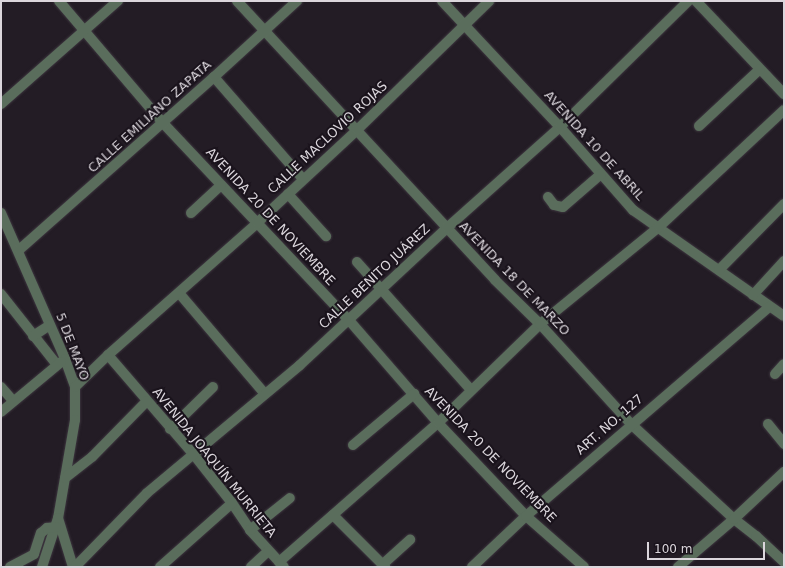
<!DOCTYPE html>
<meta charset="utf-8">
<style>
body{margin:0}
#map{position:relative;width:785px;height:568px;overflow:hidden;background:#231c25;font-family:"DejaVu Sans",sans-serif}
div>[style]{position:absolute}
.roads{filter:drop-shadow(0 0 1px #3d363f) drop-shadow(0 0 1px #3d363f)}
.minor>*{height:10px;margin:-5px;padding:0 5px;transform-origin:5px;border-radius:5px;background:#5a6d5c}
span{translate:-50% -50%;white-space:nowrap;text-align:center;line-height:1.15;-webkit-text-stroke:4px #1a131c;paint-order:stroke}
.street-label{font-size:13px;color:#dbd6dc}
.frame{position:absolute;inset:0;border:2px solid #dbd6dc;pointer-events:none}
.scale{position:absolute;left:647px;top:542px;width:118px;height:18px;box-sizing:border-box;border:2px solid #dbd6dc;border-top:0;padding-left:5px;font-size:12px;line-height:14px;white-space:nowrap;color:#dbd6dc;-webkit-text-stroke:3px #1a131c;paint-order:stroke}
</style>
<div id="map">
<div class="roads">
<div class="minor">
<i style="left:59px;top:1px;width:160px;rotate:49.6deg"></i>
<i style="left:163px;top:123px;width:270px;rotate:46.7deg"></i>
<i style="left:348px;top:319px;width:138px;rotate:49.1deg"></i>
<i style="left:438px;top:423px;width:128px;rotate:46.6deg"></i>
<i style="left:526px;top:516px;width:77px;rotate:41.3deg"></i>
<i style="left:237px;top:1px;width:380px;rotate:47.2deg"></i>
<i style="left:495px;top:280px;width:63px;rotate:44.4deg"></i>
<i style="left:540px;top:324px;width:135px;rotate:47.7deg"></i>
<i style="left:631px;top:424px;width:140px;rotate:42.7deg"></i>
<i style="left:734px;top:519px;width:28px;rotate:38deg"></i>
<i style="left:756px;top:536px;width:38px;rotate:43deg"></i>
<i style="left:442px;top:1px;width:173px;rotate:46.9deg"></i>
<i style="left:560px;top:127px;width:111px;rotate:48.7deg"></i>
<i style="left:633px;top:210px;width:184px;rotate:35.1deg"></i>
<i style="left:696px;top:1px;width:128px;rotate:46.6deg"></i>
<i style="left:214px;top:77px;width:135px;rotate:48.9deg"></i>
<i style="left:1px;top:104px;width:156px;rotate:-41.4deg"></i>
<i style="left:699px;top:126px;width:83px;rotate:-43.1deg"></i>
<i style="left:288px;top:194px;width:57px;rotate:47.9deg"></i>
<i style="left:548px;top:197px;width:10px;rotate:53deg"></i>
<i style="left:554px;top:205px;width:9px;rotate:13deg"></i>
<i style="left:563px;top:207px;width:50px;rotate:-41deg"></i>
<i style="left:1px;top:213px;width:159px;rotate:66.3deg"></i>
<i style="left:65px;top:359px;width:30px;rotate:70deg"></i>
<i style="left:75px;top:387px;width:33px;rotate:90deg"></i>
<i style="left:75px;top:420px;width:99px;rotate:99.8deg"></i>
<i style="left:58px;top:518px;width:52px;rotate:108.1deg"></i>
<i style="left:191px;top:213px;width:41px;rotate:-43deg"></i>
<i style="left:19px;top:250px;width:261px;rotate:-41.6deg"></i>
<i style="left:214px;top:77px;width:113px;rotate:-42.5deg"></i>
<i style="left:357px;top:262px;width:171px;rotate:48.3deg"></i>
<i style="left:719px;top:270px;width:93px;rotate:-45.4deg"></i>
<i style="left:179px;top:293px;width:131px;rotate:49.6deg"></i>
<i style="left:1px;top:294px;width:90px;rotate:51.7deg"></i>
<i style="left:753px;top:295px;width:46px;rotate:-47.6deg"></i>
<i style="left:33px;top:336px;width:20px;rotate:-33deg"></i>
<i style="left:108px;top:355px;width:132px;rotate:49.3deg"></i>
<i style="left:194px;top:455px;width:61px;rotate:51.6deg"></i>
<i style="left:232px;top:503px;width:32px;rotate:56deg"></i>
<i style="left:250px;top:530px;width:50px;rotate:47.4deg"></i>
<i style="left:775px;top:374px;width:13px;rotate:-48deg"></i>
<i style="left:1px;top:387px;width:18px;rotate:49deg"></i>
<i style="left:75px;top:387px;width:46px;rotate:-44.1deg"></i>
<i style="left:108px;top:355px;width:199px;rotate:-41.5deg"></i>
<i style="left:257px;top:223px;width:137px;rotate:-42.9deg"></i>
<i style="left:357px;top:130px;width:185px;rotate:-44.3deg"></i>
<i style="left:1px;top:412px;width:78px;rotate:-39.8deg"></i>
<i style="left:768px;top:424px;width:26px;rotate:51deg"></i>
<i style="left:170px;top:429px;width:60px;rotate:-44.3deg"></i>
<i style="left:353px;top:445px;width:80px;rotate:-39.9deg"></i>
<i style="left:65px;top:478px;width:34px;rotate:-38deg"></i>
<i style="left:92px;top:457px;width:78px;rotate:-45.5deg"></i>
<i style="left:333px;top:515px;width:74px;rotate:45deg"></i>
<i style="left:58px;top:518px;width:51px;rotate:73deg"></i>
<i style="left:250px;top:530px;width:51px;rotate:-38.7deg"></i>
<i style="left:279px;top:562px;width:211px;rotate:-41.2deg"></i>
<i style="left:438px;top:423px;width:142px;rotate:-44.1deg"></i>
<i style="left:540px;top:324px;width:154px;rotate:-39.2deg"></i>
<i style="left:659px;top:227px;width:171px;rotate:-43.1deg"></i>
<i style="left:382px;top:565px;width:38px;rotate:-42deg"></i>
<i style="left:10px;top:567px;width:27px;rotate:-28deg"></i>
<i style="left:34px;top:554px;width:22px;rotate:-72deg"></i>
<i style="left:41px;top:533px;width:8px;rotate:-40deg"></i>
<i style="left:47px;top:528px;width:9px;rotate:-6deg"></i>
<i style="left:75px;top:567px;width:103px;rotate:-45.8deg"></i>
<i style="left:147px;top:493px;width:199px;rotate:-39.9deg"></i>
<i style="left:300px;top:365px;width:201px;rotate:-43deg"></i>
<i style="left:447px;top:228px;width:152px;rotate:-41.8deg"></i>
<i style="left:560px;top:127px;width:180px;rotate:-44.5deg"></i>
<i style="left:160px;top:567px;width:96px;rotate:-41.6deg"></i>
<i style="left:251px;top:567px;width:23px;rotate:-43deg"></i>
<i style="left:472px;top:567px;width:74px;rotate:-43.4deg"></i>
<i style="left:526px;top:516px;width:321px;rotate:-40.7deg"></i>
<i style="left:678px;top:567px;width:74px;rotate:-40.6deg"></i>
<i style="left:734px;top:519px;width:69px;rotate:-43.2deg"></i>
</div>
</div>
<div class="street-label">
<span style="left:150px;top:117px;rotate:-42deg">CALLE EMILIANO ZAPATA</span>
<span style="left:328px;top:138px;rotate:-43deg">CALLE MACLOVIO ROJAS</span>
<span style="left:594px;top:146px;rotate:48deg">AVENIDA 10 DE ABRIL</span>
<span style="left:270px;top:217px;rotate:47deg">AVENIDA 20 DE NOVIEMBRE</span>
<span style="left:375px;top:277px;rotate:-43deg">CALLE BENITO JUÁREZ</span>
<span style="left:514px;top:279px;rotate:46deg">AVENIDA 18 DE MARZO</span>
<span style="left:72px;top:347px;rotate:69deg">5 DE MAYO</span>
<span style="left:610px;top:425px;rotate:-41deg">ART. NO. 127</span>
<span style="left:490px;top:455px;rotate:46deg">AVENIDA 20 DE NOVIEMBRE</span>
<span style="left:214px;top:463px;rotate:51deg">AVENIDA JOAQUÍN MURRIETA</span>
</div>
<div class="frame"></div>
<div class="scale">100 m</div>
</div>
